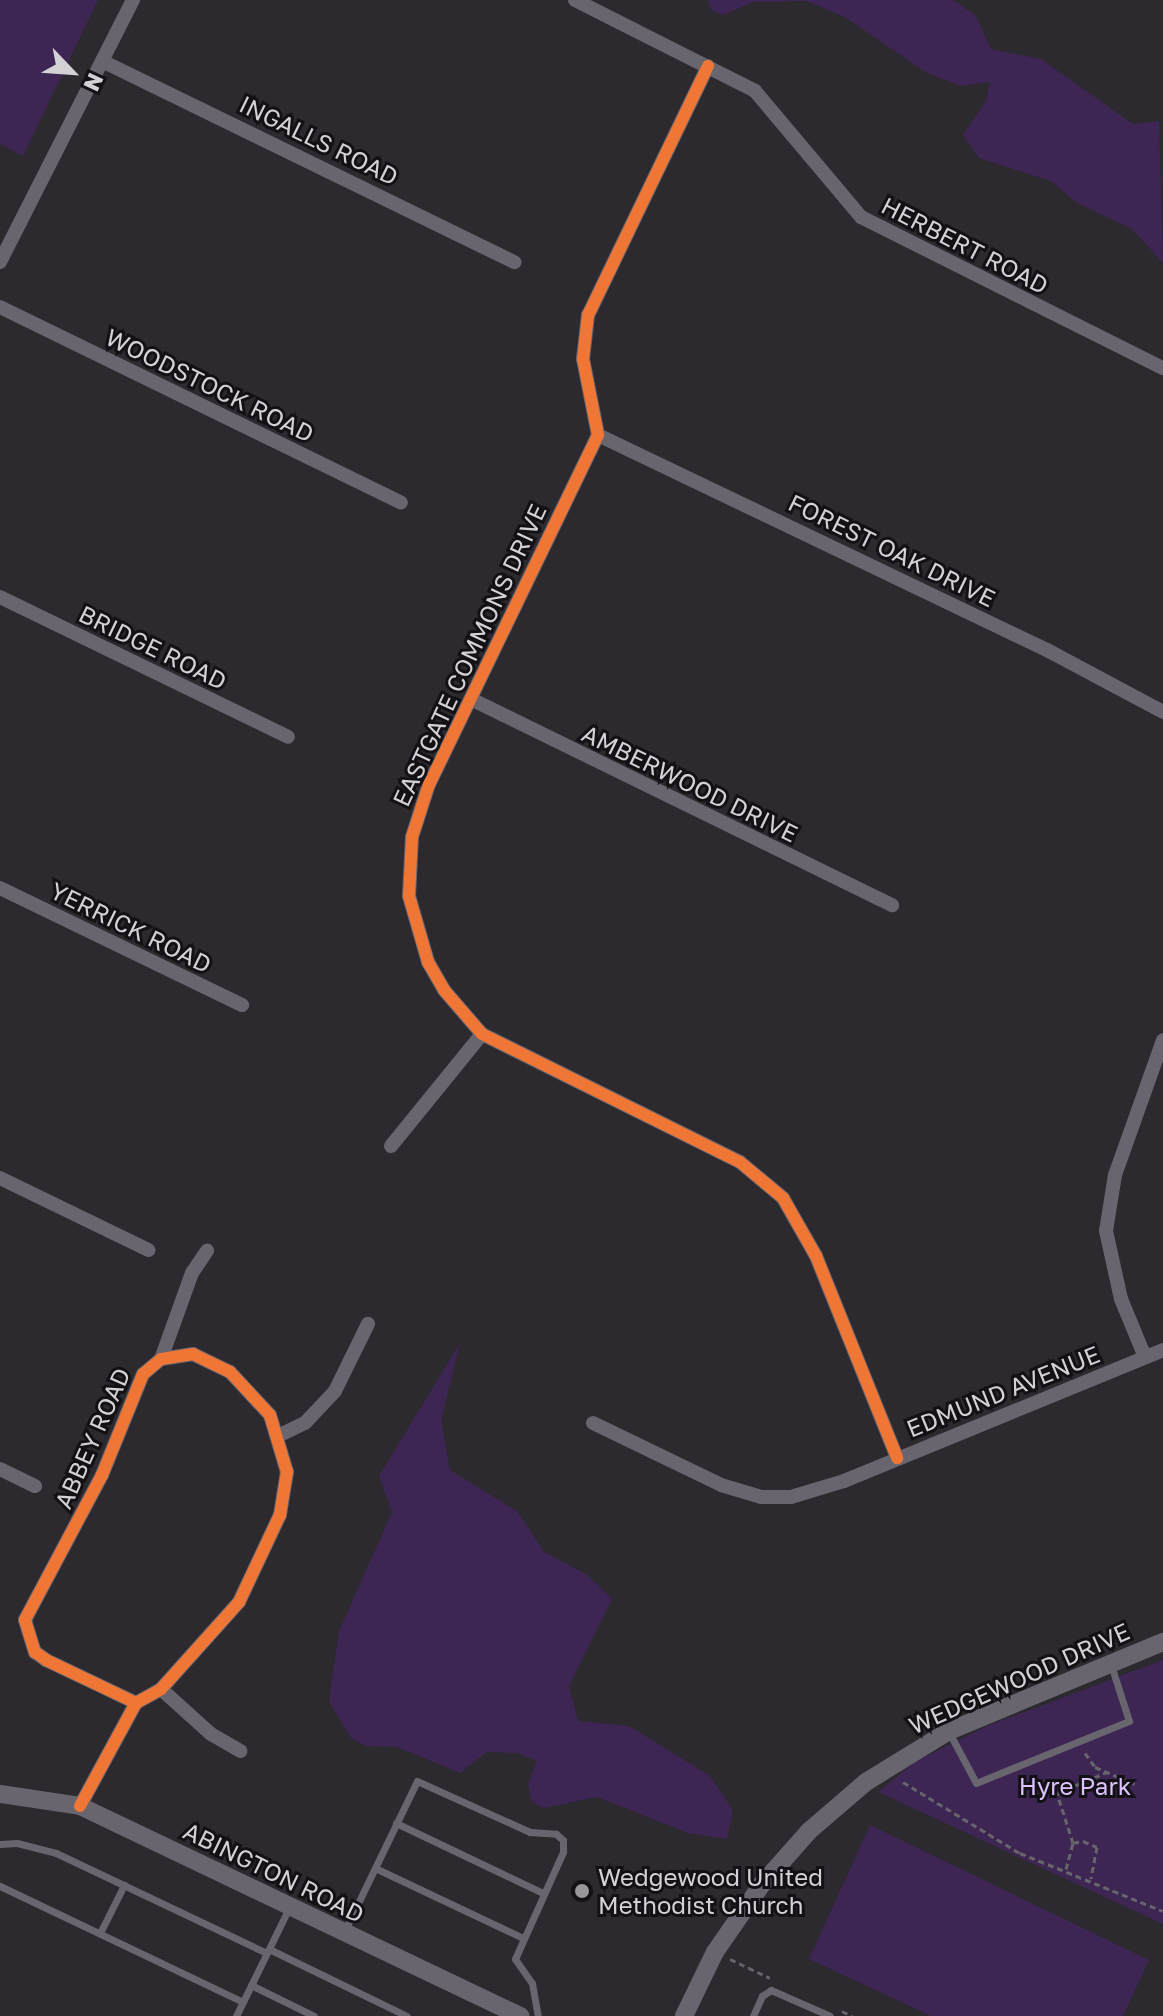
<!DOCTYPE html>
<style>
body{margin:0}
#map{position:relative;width:1163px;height:2016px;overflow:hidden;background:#2c292f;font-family:"Golos Text",sans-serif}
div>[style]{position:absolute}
.green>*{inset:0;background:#3d2653}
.path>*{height:3px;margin-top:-1.5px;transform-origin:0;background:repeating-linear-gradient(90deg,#68646b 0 6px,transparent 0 10px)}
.service>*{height:7px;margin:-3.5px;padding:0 3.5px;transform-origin:3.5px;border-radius:3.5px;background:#69656f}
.minor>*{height:14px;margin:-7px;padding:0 7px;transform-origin:7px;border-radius:7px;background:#69656f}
.tertiary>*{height:18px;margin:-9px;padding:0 9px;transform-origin:9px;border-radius:9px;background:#69656f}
.cycleway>*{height:12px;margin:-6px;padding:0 6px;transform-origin:6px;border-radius:6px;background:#f07635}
.dots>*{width:22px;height:22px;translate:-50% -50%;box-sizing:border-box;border:4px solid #131115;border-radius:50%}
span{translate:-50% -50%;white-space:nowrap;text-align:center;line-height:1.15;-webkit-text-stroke:6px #131115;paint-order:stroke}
.street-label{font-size:24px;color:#d3d0d6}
.park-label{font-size:24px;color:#dcc2fc}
.poi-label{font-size:24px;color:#d3d0d6}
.left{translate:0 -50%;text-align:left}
.north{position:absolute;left:32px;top:32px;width:80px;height:80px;-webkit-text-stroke:6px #131115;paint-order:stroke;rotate:115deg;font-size:22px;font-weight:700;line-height:32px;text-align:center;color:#d3d0d6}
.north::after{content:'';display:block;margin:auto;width:28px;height:36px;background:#d3d0d6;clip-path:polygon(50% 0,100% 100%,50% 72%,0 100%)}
</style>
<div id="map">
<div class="green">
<i style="clip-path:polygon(0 0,98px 0,23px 156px,0 144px)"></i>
<i style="clip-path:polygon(708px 0,954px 0,976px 16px,991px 49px,1041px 59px,1133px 124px,1159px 121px,1163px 263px,1132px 229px,1077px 203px,1051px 181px,979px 158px,963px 135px,986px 101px,990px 82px,960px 86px,925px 72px,845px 17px,806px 1px,753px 2px,723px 15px,711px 10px)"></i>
<i style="clip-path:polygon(460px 1343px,441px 1421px,450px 1470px,517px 1511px,544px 1552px,586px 1574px,612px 1599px,569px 1686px,578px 1721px,629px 1726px,709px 1775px,733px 1810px,727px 1839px,688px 1833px,597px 1797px,543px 1808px,532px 1802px,528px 1784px,537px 1761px,517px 1753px,487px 1752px,460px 1773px,397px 1747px,366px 1746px,351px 1738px,329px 1701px,339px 1631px,392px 1512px,379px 1476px)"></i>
<i style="clip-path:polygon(1163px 1660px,1163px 1924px,878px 1792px,916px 1761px,987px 1726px)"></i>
<i style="clip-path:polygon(870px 1825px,1149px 1960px,1123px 2016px,931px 2016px,809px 1959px)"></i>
</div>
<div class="path">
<i style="left:1085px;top:1753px;width:17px;rotate:54deg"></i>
<i style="left:1095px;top:1767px;width:43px;rotate:23deg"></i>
<i style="left:903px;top:1782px;width:137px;rotate:31.3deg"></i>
<i style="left:1020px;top:1853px;width:154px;rotate:22.1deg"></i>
<i style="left:1073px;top:1843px;width:10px;rotate:-11deg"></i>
<i style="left:1083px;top:1841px;width:15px;rotate:23deg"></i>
<i style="left:1097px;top:1847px;width:32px;rotate:101deg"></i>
<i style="left:1066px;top:1869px;width:27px;rotate:-75deg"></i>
<i style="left:1073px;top:1843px;width:52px;rotate:-107.7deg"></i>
<i style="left:1057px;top:1793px;width:54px;rotate:-22.8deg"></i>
<i style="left:730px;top:1959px;width:44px;rotate:25.4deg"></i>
<i style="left:842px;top:2011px;width:11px;rotate:27deg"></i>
</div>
<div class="service">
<i style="left:950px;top:1734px;width:55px;rotate:62deg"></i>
<i style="left:976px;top:1783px;width:165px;rotate:-22.1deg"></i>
<i style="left:1129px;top:1721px;width:59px;rotate:-107.8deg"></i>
<i style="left:396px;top:1823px;width:163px;rotate:25.5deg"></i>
<i style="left:0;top:1844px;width:17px;rotate:-3deg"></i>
<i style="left:17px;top:1843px;width:40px;rotate:14.4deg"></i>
<i style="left:56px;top:1853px;width:233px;rotate:25.4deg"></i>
<i style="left:375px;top:1868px;width:161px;rotate:25.3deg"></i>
<i style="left:0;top:1886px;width:269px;rotate:25.5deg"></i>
<i style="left:345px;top:1930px;width:165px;rotate:-64.2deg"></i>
<i style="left:417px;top:1781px;width:124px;rotate:24.3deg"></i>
<i style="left:530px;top:1832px;width:26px;rotate:4deg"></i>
<i style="left:556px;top:1834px;width:9px;rotate:41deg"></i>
<i style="left:563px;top:1840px;width:12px;rotate:90deg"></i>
<i style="left:563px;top:1852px;width:117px;rotate:114.2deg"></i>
<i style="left:515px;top:1959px;width:29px;rotate:55deg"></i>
<i style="left:532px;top:1983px;width:34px;rotate:80deg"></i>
<i style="left:100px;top:1933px;width:54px;rotate:-63.4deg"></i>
<i style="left:269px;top:1949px;width:153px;rotate:25.9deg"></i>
<i style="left:251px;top:1985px;width:70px;rotate:26.2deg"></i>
<i style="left:236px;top:2016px;width:120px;rotate:-63.9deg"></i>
<i style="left:753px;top:2016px;width:22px;rotate:-66deg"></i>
<i style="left:762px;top:1996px;width:11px;rotate:-34deg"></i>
<i style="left:771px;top:1990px;width:64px;rotate:23.8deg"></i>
</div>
<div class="minor">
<i style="left:575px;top:0;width:202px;rotate:26.8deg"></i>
<i style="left:755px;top:91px;width:165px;rotate:49.9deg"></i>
<i style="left:861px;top:217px;width:338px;rotate:26.6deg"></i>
<i style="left:102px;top:61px;width:459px;rotate:26deg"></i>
<i style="left:708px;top:66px;width:276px;rotate:115.7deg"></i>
<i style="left:588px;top:315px;width:44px;rotate:96.5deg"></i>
<i style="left:583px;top:359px;width:77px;rotate:78.8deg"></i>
<i style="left:598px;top:435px;width:388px;rotate:115.8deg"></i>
<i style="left:429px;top:784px;width:56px;rotate:107.8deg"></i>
<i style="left:412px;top:837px;width:59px;rotate:92.9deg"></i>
<i style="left:409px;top:896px;width:69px;rotate:73.9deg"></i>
<i style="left:428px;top:962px;width:32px;rotate:60deg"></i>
<i style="left:444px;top:990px;width:58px;rotate:49.2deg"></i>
<i style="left:482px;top:1034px;width:288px;rotate:26.4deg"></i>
<i style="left:740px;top:1162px;width:56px;rotate:39.9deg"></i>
<i style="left:783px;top:1198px;width:67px;rotate:60.4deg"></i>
<i style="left:816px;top:1256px;width:218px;rotate:68.1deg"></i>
<i style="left:0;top:262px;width:294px;rotate:-63.1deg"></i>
<i style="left:0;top:307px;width:446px;rotate:26deg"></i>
<i style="left:598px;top:435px;width:498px;rotate:25.6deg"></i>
<i style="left:1047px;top:650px;width:132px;rotate:28.1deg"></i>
<i style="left:0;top:597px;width:320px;rotate:25.9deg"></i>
<i style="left:471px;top:699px;width:469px;rotate:26.1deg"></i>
<i style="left:0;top:888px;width:269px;rotate:25.8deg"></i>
<i style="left:391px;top:1146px;width:144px;rotate:-50.9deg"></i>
<i style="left:0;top:1178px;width:165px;rotate:25.9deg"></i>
<i style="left:1145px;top:1357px;width:63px;rotate:-112.5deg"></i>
<i style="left:1121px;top:1299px;width:70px;rotate:-102.4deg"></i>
<i style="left:1106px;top:1231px;width:57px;rotate:-80.9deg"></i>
<i style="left:1115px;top:1175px;width:143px;rotate:-70.4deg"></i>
<i style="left:161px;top:1359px;width:91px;rotate:-70.2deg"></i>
<i style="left:192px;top:1273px;width:27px;rotate:-56deg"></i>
<i style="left:593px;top:1423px;width:142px;rotate:25.8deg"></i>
<i style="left:721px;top:1485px;width:42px;rotate:16.7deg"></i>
<i style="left:761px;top:1497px;width:30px"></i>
<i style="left:791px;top:1497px;width:55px;rotate:-16.8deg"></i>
<i style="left:844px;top:1481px;width:345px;rotate:-22.3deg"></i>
<i style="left:280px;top:1435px;width:28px;rotate:-26deg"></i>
<i style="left:305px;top:1423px;width:44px;rotate:-46.8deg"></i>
<i style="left:335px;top:1391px;width:75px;rotate:-63.8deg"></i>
<i style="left:0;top:1469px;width:39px;rotate:26deg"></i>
<i style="left:161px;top:1689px;width:67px;rotate:42deg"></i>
<i style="left:211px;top:1734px;width:34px;rotate:30deg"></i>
<i style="left:80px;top:1806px;width:117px;rotate:-61.5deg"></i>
<i style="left:136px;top:1703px;width:29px;rotate:-29deg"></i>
<i style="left:161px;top:1689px;width:117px;rotate:-48.1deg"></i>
<i style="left:239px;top:1602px;width:96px;rotate:-64.8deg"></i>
<i style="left:280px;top:1515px;width:44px;rotate:-80.8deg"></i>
<i style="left:287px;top:1472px;width:59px;rotate:-106.6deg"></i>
<i style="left:270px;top:1415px;width:59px;rotate:-132.9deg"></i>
<i style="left:230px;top:1372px;width:41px;rotate:-154.1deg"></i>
<i style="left:193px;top:1354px;width:32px;rotate:171deg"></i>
<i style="left:161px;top:1359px;width:23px;rotate:140deg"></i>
<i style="left:143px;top:1374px;width:109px;rotate:112.1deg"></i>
<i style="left:102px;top:1475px;width:164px;rotate:118deg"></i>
<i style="left:25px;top:1620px;width:34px;rotate:73deg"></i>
<i style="left:35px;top:1652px;width:14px;rotate:36deg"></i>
<i style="left:46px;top:1660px;width:100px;rotate:25.5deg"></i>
</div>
<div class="tertiary">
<i style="left:0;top:1794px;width:81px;rotate:8.5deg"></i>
<i style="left:80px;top:1806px;width:488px;rotate:25.5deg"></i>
<i style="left:684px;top:2016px;width:71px;rotate:-64.2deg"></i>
<i style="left:715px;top:1952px;width:83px;rotate:-55.3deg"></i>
<i style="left:762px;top:1884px;width:71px;rotate:-48.4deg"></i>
<i style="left:809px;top:1831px;width:75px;rotate:-40.7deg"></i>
<i style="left:866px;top:1782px;width:97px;rotate:-31.6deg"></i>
<i style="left:949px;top:1731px;width:232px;rotate:-22.6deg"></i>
</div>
<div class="cycleway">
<i style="left:708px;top:66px;width:276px;rotate:115.7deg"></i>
<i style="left:588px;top:315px;width:44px;rotate:96.5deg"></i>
<i style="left:583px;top:359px;width:77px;rotate:78.8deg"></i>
<i style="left:598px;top:435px;width:388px;rotate:115.8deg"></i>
<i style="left:429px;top:784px;width:56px;rotate:107.8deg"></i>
<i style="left:412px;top:837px;width:59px;rotate:92.9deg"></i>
<i style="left:409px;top:896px;width:69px;rotate:73.9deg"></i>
<i style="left:428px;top:962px;width:32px;rotate:60deg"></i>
<i style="left:444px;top:990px;width:58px;rotate:49.2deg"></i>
<i style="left:482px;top:1034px;width:288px;rotate:26.4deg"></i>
<i style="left:740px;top:1162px;width:56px;rotate:39.9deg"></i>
<i style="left:783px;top:1198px;width:67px;rotate:60.4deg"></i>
<i style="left:816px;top:1256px;width:218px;rotate:68.1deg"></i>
<i style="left:80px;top:1806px;width:117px;rotate:-61.5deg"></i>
<i style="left:136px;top:1703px;width:29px;rotate:-29deg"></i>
<i style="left:161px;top:1689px;width:117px;rotate:-48.1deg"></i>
<i style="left:239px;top:1602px;width:96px;rotate:-64.8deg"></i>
<i style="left:280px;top:1515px;width:44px;rotate:-80.8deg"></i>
<i style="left:287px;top:1472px;width:59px;rotate:-106.6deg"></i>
<i style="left:270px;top:1415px;width:59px;rotate:-132.9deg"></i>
<i style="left:230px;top:1372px;width:41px;rotate:-154.1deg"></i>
<i style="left:193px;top:1354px;width:32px;rotate:171deg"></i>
<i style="left:161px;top:1359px;width:23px;rotate:140deg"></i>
<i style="left:143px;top:1374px;width:109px;rotate:112.1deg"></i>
<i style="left:102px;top:1475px;width:164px;rotate:118deg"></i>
<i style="left:25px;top:1620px;width:34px;rotate:73deg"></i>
<i style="left:35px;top:1652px;width:14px;rotate:36deg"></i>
<i style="left:46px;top:1660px;width:100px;rotate:25.5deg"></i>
</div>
<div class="dots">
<i style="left:582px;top:1891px;background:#99969c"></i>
</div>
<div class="street-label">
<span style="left:319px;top:140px;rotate:26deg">INGALLS ROAD</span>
<span style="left:965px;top:245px;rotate:27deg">HERBERT ROAD</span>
<span style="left:210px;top:385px;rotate:26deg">WOODSTOCK ROAD</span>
<span style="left:892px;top:550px;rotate:26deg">FOREST OAK DRIVE</span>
<span style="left:153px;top:647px;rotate:26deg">BRIDGE ROAD</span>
<span style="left:469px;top:655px;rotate:-65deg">EASTGATE COMMONS DRIVE</span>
<span style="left:690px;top:783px;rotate:26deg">AMBERWOOD DRIVE</span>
<span style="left:131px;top:927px;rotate:26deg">YERRICK ROAD</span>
<span style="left:1003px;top:1391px;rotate:-22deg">EDMUND AVENUE</span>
<span style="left:92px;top:1438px;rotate:-66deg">ABBEY ROAD</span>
<span style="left:1019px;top:1678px;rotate:-24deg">WEDGEWOOD DRIVE</span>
<span style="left:274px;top:1872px;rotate:26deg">ABINGTON ROAD</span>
</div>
<div class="park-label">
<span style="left:1075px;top:1786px">Hyre Park</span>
</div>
<div class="poi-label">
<span class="left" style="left:598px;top:1891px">Wedgewood United<br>Methodist Church</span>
</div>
<div class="north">N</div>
</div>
